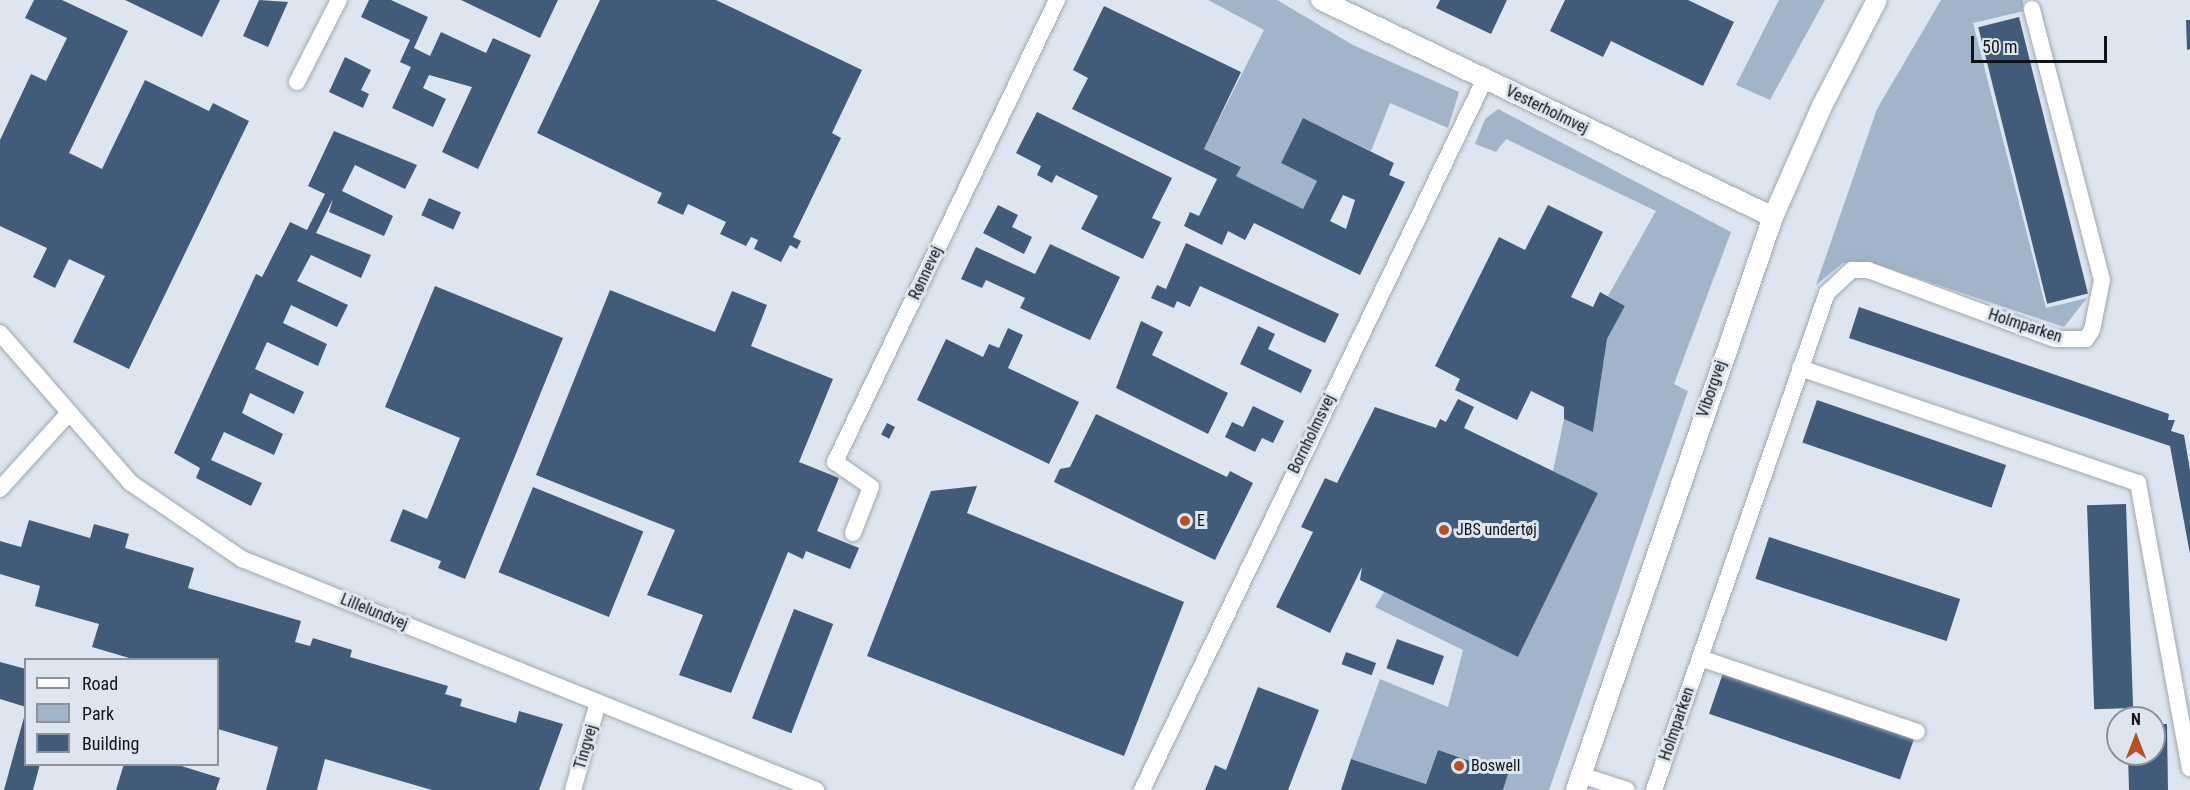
<!DOCTYPE html>
<meta charset="utf-8">
<style>
body{margin:0}
#map{position:relative;width:2190px;height:790px;overflow:hidden;background:#dde6f0;font-family:"Roboto Condensed",sans-serif}
div>[style]{position:absolute}
.green>*{inset:0;background:#a1b4ca}
.building>*{inset:0;background:#415b78;transform-origin:0 0}
.roads{filter:drop-shadow(0 0 2px #9fa8b1) drop-shadow(0 0 2px #9fa8b1)}
.minor>*{height:16px;margin:-8px;padding:0 8px;transform-origin:8px;border-radius:8px;background:#fff}
.tertiary>*{height:20px;margin:-10px;padding:0 10px;transform-origin:10px;border-radius:10px;background:#fff}
.dots>*{width:16px;height:16px;translate:-50% -50%;box-sizing:border-box;border:3px solid #dde6f0;border-radius:50%}
span{translate:-50% -50%;white-space:nowrap;text-align:center;line-height:1.15;-webkit-text-stroke:6px #dde6f0;paint-order:stroke}
.street-label{font-size:16px;color:#101317}
.poi-label{font-size:16px;color:#101317}
.left{translate:0 -50%;text-align:left}
.legend{position:absolute;left:24px;top:658px;width:195px;height:108px;box-sizing:border-box;background:#dde6f0;border:2px solid #8b9299;margin:0;padding:8px 10px;list-style:none;font-size:18px;color:#101317}
.legend li{display:flex;align-items:center;gap:12px;height:30px}
.legend b{width:30px;border:2px solid #8b9299}
.north{position:absolute;left:2106px;top:706px;width:60px;height:60px;box-sizing:border-box;background:#dde6f0;border:2px solid #8b9299;border-radius:50%;rotate:0deg;font-size:16px;font-weight:700;line-height:24px;text-align:center;color:#101317}
.north::after{content:'';display:block;margin:auto;width:21px;height:27px;background:#b75027;clip-path:polygon(50% 0,100% 100%,50% 72%,0 100%)}
.scale{position:absolute;left:1971px;top:36px;width:136px;height:27px;box-sizing:border-box;border:3px solid #101317;border-top:0;padding-left:8px;font-size:18px;line-height:21px;white-space:nowrap;color:#101317;-webkit-text-stroke:4px #dde6f0;paint-order:stroke}
</style>
<div id="map">
<div class="green">
<i style="clip-path:polygon(1208px 0,1277px 0,1353px 45px,1459px 92px,1448px 128px,1390px 103px,1371px 151px,1303px 118px,1281px 163px,1317px 181px,1303px 209px,1236px 176px,1240px 166px,1204px 149px,1264px 30px)"></i>
<i style="clip-path:polygon(1779px 0,1825px 0,1770px 100px,1736px 85px)"></i>
<i style="clip-path:polygon(1941px 0,2023px 0,2024px 11px,1973px 23px,2046px 308px,2087px 298px,2064px 327px,1875px 264px,1843px 263px,1816px 285px,1877px 109px)"></i>
<i style="clip-path:polygon(1498px 109px,1731px 232px,1674px 384px,1688px 391px,1549px 790px,1503px 790px,1508px 773px,1438px 750px,1426px 784px,1351px 759px,1380px 679px,1448px 707px,1463px 650px,1375px 607px,1384px 592px,1518px 657px,1598px 493px,1553px 471px,1564px 419px,1593px 431px,1607px 339px,1625px 306px,1608px 296px,1656px 211px,1506px 139px,1496px 152px,1475px 144px,1485px 119px)"></i>
</div>
<div class="building">
<i style="clip-path:polygon(34px 0,62px 0,128px 31px,69px 153px,102px 169px,145px 80px,209px 111px,213px 103px,249px 121px,129px 369px,73px 342px,105px 276px,69px 259px,55px 288px,33px 277px,47px 248px,0 226px,0 140px,31px 74px,46px 81px,67px 38px,25px 18px)"></i>
<i style="clip-path:polygon(125px 0,220px 0,202px 37px)"></i>
<i style="clip-path:polygon(259px 0,288px 2px,268px 47px,243px 36px)"></i>
<i style="clip-path:polygon(369px 0,391px 0,428px 17px,414px 48px,430px 56px,441px 32px,486px 53px,493px 38px,531px 55px,478px 169px,442px 152px,472px 87px,429px 75px,423px 88px,446px 99px,433px 127px,392px 108px,411px 67px,400px 62px,410px 40px,361px 17px)"></i>
<i style="clip-path:polygon(461px 0,558px 0,540px 38px)"></i>
<i style="clip-path:polygon(600px 0,716px 0,862px 70px,832px 133px,841px 138px,793px 237px,801px 241px,797px 249px,790px 245px,781px 262px,754px 249px,758px 240px,751px 237px,746px 246px,720px 234px,726px 222px,688px 204px,683px 215px,657px 203px,662px 193px,537px 133px)"></i>
<i style="clip-path:polygon(1440px 0,1507px 0,1491px 34px,1436px 8px)"></i>
<i style="clip-path:polygon(1565px 0,1688px 0,1734px 22px,1703px 86px,1611px 41px,1603px 57px,1550px 31px)"></i>
<i style="clip-path:polygon(evenodd,1104px 6px,1241px 72px,1204px 149px,1241px 167px,1236px 176px,1303px 209px,1317px 181px,1281px 163px,1303px 118px,1394px 163px,1389px 175px,1405px 182px,1360px 275px,1254px 223px,1245px 240px,1228px 231px,1222px 245px,1184px 226px,1190px 212px,1199px 216px,1217px 179px,1072px 109px,1088px 78px,1073px 70px,1104px 6px,1343px 195px,1355px 200px,1346px 229px,1330px 221px,1343px 195px)"></i>
<i style="left:2019px;top:17px;width:285px;height:42px;rotate:76deg"></i>
<i style="clip-path:polygon(2186px 20px,2190px 20px,2190px 49px,2187px 50px)"></i>
<i style="clip-path:polygon(345px 57px,371px 70px,361px 90px,369px 94px,363px 108px,329px 92px)"></i>
<i style="clip-path:polygon(1037px 112px,1172px 178px,1152px 218px,1161px 222px,1143px 259px,1081px 229px,1098px 196px,1056px 175px,1052px 183px,1037px 175px,1041px 166px,1016px 153px)"></i>
<i style="clip-path:polygon(334px 131px,417px 165px,405px 189px,355px 165px,342px 191px,393px 216px,384px 236px,329px 212px,333px 199px,316px 233px,371px 255px,361px 278px,311px 255px,297px 281px,348px 305px,337px 327px,291px 305px,283px 323px,327px 344px,318px 366px,267px 342px,255px 369px,304px 392px,294px 414px,250px 393px,242px 413px,283px 434px,274px 455px,224px 432px,211px 460px,262px 483px,251px 506px,196px 478px,200px 468px,174px 453px,256px 274px,262px 277px,290px 222px,307px 230px,325px 194px,308px 186px)"></i>
<i style="left:429px;top:198px;width:35px;height:19px;rotate:24deg"></i>
<i style="clip-path:polygon(998px 205px,1018px 215px,1012px 227px,1032px 237px,1024px 254px,983px 233px)"></i>
<i style="clip-path:polygon(1548px 205px,1603px 232px,1571px 297px,1593px 307px,1600px 292px,1625px 306px,1607px 339px,1593px 432px,1564px 419px,1564px 407px,1531px 391px,1517px 420px,1455px 390px,1460px 379px,1435px 366px,1499px 237px,1525px 250px)"></i>
<i style="clip-path:polygon(1186px 243px,1339px 314px,1325px 343px,1200px 286px,1190px 307px,1177px 301px,1174px 308px,1151px 298px,1157px 285px,1166px 289px)"></i>
<i style="clip-path:polygon(1050px 244px,1120px 277px,1090px 340px,1020px 308px,1025px 298px,986px 280px,982px 288px,961px 279px,976px 247px,1035px 274px)"></i>
<i style="clip-path:polygon(435px 286px,563px 338px,465px 579px,438px 568px,441px 561px,390px 541px,403px 509px,427px 519px,460px 438px,385px 407px)"></i>
<i style="clip-path:polygon(610px 290px,715px 332px,732px 291px,767px 305px,751px 346px,833px 379px,799px 462px,839px 478px,817px 531px,859px 548px,850px 569px,806px 551px,803px 559px,788px 552px,731px 693px,679px 675px,703px 615px,647px 595px,675px 530px,536px 475px)"></i>
<i style="clip-path:polygon(1859px 307px,2169px 414px,2168px 420px,2175px 420px,2171px 431px,2184px 435px,2190px 470px,2190px 554px,2170px 446px,1849px 338px)"></i>
<i style="clip-path:polygon(1141px 321px,1163px 332px,1152px 355px,1228px 393px,1208px 434px,1116px 388px)"></i>
<i style="clip-path:polygon(1258px 326px,1275px 334px,1268px 349px,1312px 370px,1301px 393px,1240px 364px)"></i>
<i style="clip-path:polygon(1008px 328px,1023px 335px,1008px 368px,1079px 402px,1049px 464px,917px 400px,946px 339px,983px 357px,989px 344px,999px 348px)"></i>
<i style="clip-path:polygon(1458px 399px,1474px 407px,1464px 428px,1598px 493px,1518px 657px,1360px 580px,1362px 567px,1330px 633px,1276px 607px,1313px 532px,1301px 527px,1325px 478px,1337px 483px,1375px 407px,1436px 428px,1440px 419px,1446px 422px)"></i>
<i style="left:1817px;top:400px;width:200px;height:45px;rotate:19deg"></i>
<i style="clip-path:polygon(1253px 406px,1284px 421px,1273px 443px,1262px 438px,1255px 452px,1225px 437px,1232px 422px,1243px 427px)"></i>
<i style="clip-path:polygon(1096px 414px,1227px 477px,1230px 471px,1253px 483px,1215px 560px,1054px 482px,1060px 469px,1070px 467px)"></i>
<i style="left:887px;top:423px;width:9px;height:13px;rotate:27deg"></i>
<i style="clip-path:polygon(977px 486px,967px 513px,1184px 602px,1124px 756px,867px 656px,931px 491px)"></i>
<i style="left:533px;top:487px;width:119px;height:92px;rotate:22deg"></i>
<i style="left:2126px;top:504px;width:204px;height:39px;rotate:88deg"></i>
<i style="clip-path:polygon(29px 520px,90px 538px,94px 524px,129px 534px,125px 548px,194px 568px,188px 588px,301px 621px,295px 642px,310px 646px,313px 638px,352px 650px,350px 657px,448px 686px,445px 694px,462px 699px,460px 706px,516px 723px,519px 711px,563px 724px,539px 790px,432px 790px,325px 759px,317px 790px,266px 790px,278px 747px,218px 729px,218px 660px,136px 660px,92px 647px,99px 624px,35px 606px,40px 586px,0 574px,0 541px,21px 547px)"></i>
<i style="left:1769px;top:537px;width:201px;height:44px;rotate:18deg"></i>
<i style="left:794px;top:609px;width:42px;height:117px;rotate:21deg"></i>
<i style="left:1397px;top:639px;width:50px;height:31px;rotate:20deg"></i>
<i style="left:1346px;top:652px;width:32px;height:13px;rotate:20deg"></i>
<i style="clip-path:polygon(0 662px,26px 669px,26px 707px,0 699px)"></i>
<i style="left:1723px;top:673px;width:202px;height:43px;rotate:19deg"></i>
<i style="clip-path:polygon(1258px 687px,1319px 710px,1288px 790px,1205px 790px,1215px 765px,1226px 770px)"></i>
<i style="clip-path:polygon(26px 710px,26px 764px,40px 764px,33px 790px,4px 790px)"></i>
<i style="clip-path:polygon(2154px 724px,2167px 724px,2168px 790px,2129px 790px,2128px 754px,2154px 754px)"></i>
<i style="clip-path:polygon(1438px 750px,1508px 774px,1503px 790px,1341px 790px,1351px 759px,1426px 784px)"></i>
<i style="clip-path:polygon(124px 764px,175px 764px,220px 778px,216px 790px,116px 790px)"></i>
</div>
<div class="roads">
<div class="minor">
<i style="left:297px;top:82px;width:92px;rotate:-62.9deg"></i>
<i style="left:0;top:333px;width:199px;rotate:48.9deg"></i>
<i style="left:131px;top:483px;width:135px;rotate:34.4deg"></i>
<i style="left:242px;top:559px;width:619px;rotate:21.92deg"></i>
<i style="left:1800px;top:368px;width:357px;rotate:18.8deg"></i>
<i style="left:2138px;top:483px;width:290px;rotate:79.7deg"></i>
<i style="left:0;top:489px;width:100px;rotate:-47.8deg"></i>
<i style="left:853px;top:533px;width:49px;rotate:-68.6deg"></i>
<i style="left:871px;top:487px;width:44px;rotate:-145.2deg"></i>
<i style="left:835px;top:462px;width:513px;rotate:-64.33deg"></i>
<i style="left:1700px;top:658px;width:229px;rotate:18.8deg"></i>
<i style="left:1581px;top:775px;width:48px;rotate:18.1deg"></i>
<i style="left:573px;top:790px;width:91px;rotate:-74deg"></i>
<i style="left:1142px;top:790px;width:789px;rotate:-64.25deg"></i>
<i style="left:1654px;top:790px;width:526px;rotate:-70.81deg"></i>
<i style="left:1827px;top:293px;width:34px;rotate:-43deg"></i>
<i style="left:1852px;top:270px;width:16px"></i>
<i style="left:1868px;top:270px;width:199px;rotate:20.3deg"></i>
<i style="left:2055px;top:339px;width:31px"></i>
<i style="left:2086px;top:339px;width:11px;rotate:-56deg"></i>
<i style="left:2092px;top:330px;width:51px;rotate:-78.7deg"></i>
<i style="left:2102px;top:280px;width:280px;rotate:-104.5deg"></i>
</div>
<div class="tertiary">
<i style="left:1321px;top:0;width:501px;rotate:25.65deg"></i>
<i style="left:1576px;top:790px;width:606px;rotate:-71.03deg"></i>
<i style="left:1773px;top:217px;width:121px;rotate:-66.2deg"></i>
<i style="left:1822px;top:106px;width:119px;rotate:-62.6deg"></i>
</div>
</div>
<div class="dots">
<i style="left:1185px;top:521px;background:#b75027"></i>
<i style="left:1444px;top:530px;background:#b75027"></i>
<i style="left:1459px;top:766px;background:#b75027"></i>
</div>
<div class="street-label">
<span style="left:1547px;top:110px;rotate:26deg">Vesterholmvej</span>
<span style="left:926px;top:273px;rotate:-65deg">Rønnevej</span>
<span style="left:2025px;top:326px;rotate:18deg">Holmparken</span>
<span style="left:1712px;top:389px;rotate:-71deg">Viborgvej</span>
<span style="left:1312px;top:434px;rotate:-64deg">Bornholmsvej</span>
<span style="left:374px;top:612px;rotate:22deg">Lillelundvej</span>
<span style="left:1677px;top:724px;rotate:-71deg">Holmparken</span>
<span style="left:586px;top:747px;rotate:-74deg">Tingvej</span>
</div>
<div class="poi-label">
<span class="left" style="left:1197px;top:521px">E</span>
<span class="left" style="left:1456px;top:530px">JBS undertøj</span>
<span class="left" style="left:1471px;top:766px">Boswell</span>
</div>
<ul class="legend">
<li><b style="height:8px;background:#fff"></b>Road</li>
<li><b style="height:16px;background:#a1b4ca"></b>Park</li>
<li><b style="height:16px;background:#415b78"></b>Building</li>
</ul>
<div class="north">N</div>
<div class="scale">50 m</div>
</div>
